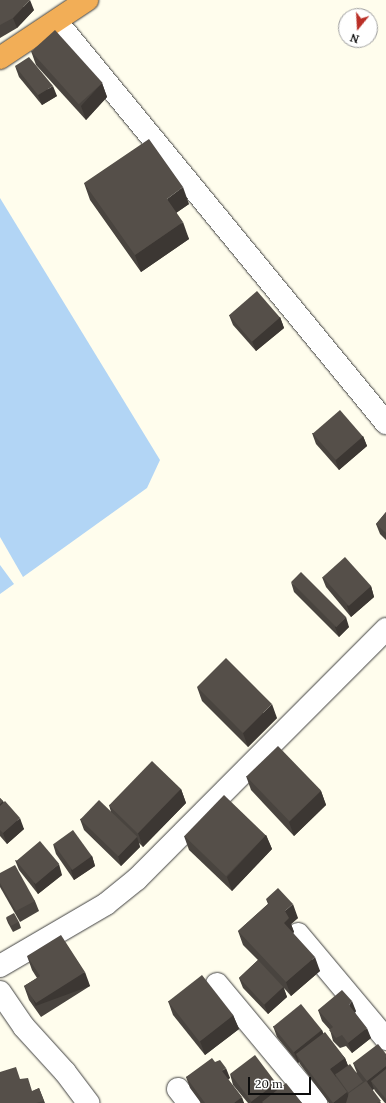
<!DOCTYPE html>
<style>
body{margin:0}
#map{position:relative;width:386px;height:1103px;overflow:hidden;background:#fffded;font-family:Lora,serif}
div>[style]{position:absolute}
.water>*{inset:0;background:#b2d5f5}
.roads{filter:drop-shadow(0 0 1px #404040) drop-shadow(0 0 1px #404040)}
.minor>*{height:22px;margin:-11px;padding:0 11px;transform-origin:11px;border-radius:11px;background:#fff}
.highway>*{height:22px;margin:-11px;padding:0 11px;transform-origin:11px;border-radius:11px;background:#f2ae57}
.wall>*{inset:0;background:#49443f}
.shaded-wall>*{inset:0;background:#3c3733;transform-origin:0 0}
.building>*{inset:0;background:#554f49;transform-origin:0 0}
span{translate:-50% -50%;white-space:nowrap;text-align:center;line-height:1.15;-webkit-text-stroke:4px #fff;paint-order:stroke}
.north{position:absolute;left:338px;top:8px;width:40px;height:40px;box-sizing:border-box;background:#fff;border:1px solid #9e9e9e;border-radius:50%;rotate:198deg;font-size:11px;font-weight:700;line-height:16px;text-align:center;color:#0d0d0d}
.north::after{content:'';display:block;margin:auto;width:14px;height:18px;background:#ba2f27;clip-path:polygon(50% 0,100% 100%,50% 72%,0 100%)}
.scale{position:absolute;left:248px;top:1077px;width:63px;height:18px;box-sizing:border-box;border:2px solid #0d0d0d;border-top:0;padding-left:5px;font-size:12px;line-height:14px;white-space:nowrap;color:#0d0d0d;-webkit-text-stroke:3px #fff;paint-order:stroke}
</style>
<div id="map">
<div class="water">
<i style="clip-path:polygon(0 198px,160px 460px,147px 488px,23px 577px,0 537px)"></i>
<i style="clip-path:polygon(0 565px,14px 584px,0 594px)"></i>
</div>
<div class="roads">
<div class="minor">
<i style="left:57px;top:22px;width:519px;rotate:50.63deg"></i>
<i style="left:298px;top:934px;width:137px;rotate:50deg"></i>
<i style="left:0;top:966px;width:123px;rotate:-30.3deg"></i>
<i style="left:106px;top:904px;width:40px;rotate:-39deg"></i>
<i style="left:137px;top:879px;width:353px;rotate:-45.1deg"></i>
<i style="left:217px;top:984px;width:155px;rotate:50.2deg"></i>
<i style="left:0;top:992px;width:42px;rotate:55.6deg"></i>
<i style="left:24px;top:1027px;width:61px;rotate:47.7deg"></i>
<i style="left:65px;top:1072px;width:39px;rotate:53deg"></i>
<i style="left:178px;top:1089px;width:18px;rotate:52deg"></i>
</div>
<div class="highway">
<i style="left:0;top:58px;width:105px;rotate:-33.7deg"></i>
</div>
</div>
<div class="wall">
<i style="clip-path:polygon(0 0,34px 10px,17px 28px,0 38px)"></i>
<i style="clip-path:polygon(31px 51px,102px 83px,107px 97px,86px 120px,36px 65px)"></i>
<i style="clip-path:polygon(15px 66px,57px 96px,42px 105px,19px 77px)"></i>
<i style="clip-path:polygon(84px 183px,189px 204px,176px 213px,189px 239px,141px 272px,90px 200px)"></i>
<i style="clip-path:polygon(229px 315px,280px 317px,284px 328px,256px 351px,233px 325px)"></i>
<i style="clip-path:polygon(312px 433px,363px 436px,367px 446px,339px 470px,316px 444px)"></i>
<i style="clip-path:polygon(386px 512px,386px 540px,380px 534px,376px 524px)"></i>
<i style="clip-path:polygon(322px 577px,371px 586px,374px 597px,351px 617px,326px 587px)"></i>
<i style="clip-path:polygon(291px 582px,349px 627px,339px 637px,294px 592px)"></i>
<i style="clip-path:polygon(197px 687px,277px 718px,248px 747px,202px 701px)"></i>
<i style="clip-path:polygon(246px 776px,321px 791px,326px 805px,294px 836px,251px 790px)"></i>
<i style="clip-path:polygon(181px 789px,186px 803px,143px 847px,139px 843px,140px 847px,121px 866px,84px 830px,80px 819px,111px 812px,109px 805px)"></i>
<i style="clip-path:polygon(0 798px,3px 801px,4px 803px,24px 829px,7px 844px,0 836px)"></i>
<i style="clip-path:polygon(266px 835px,272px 849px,232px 891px,189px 850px,184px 836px)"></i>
<i style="clip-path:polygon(53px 844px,92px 856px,95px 866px,74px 880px,56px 854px)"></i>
<i style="clip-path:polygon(15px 860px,62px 875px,38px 894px,19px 870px)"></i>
<i style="clip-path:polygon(0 873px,35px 901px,39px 911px,20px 922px,0 887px)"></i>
<i style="clip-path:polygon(266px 899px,298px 918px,291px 924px,294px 932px,293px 933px,320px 971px,291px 996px,284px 988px,287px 997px,268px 1014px,243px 988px,239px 978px,258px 960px,243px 945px,238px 931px,268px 904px)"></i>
<i style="clip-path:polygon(6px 918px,19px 922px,21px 928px,13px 932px,8px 923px)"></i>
<i style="clip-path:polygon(27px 956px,90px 986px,41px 1017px,29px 1000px,24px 986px,37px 978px,32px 970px)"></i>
<i style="clip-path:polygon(168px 1001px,233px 1015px,239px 1029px,205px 1055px,173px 1015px)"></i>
<i style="clip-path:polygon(318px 1010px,356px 1011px,355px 1013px,371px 1038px,352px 1053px,346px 1046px,340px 1048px,333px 1041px,330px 1030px,322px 1021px)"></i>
<i style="clip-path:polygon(273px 1026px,322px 1030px,323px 1034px,345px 1058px,348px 1066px,357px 1073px,353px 1063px,386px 1054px,386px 1103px,385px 1103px,375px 1091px,374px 1089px,372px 1090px,381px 1103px,329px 1103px,300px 1064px,299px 1062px,298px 1063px,277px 1037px)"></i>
<i style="clip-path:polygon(215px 1062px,230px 1078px,228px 1079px,244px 1103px,201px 1103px,190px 1088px,186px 1077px)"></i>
<i style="clip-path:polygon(230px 1074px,279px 1089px,302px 1103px,248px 1103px,233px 1085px)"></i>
<i style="clip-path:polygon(39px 1088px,45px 1103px,0 1103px,33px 1091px)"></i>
</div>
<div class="shaded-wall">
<i style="clip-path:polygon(30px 0,34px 10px,17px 28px,13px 18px)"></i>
<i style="clip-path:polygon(102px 83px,107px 97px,86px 120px,81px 106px)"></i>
<i style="clip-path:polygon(53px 86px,57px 96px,42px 105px,38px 95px)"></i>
<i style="clip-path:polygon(183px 187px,189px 204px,173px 215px,167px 199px)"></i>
<i style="clip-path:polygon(183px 222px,189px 239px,141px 272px,135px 255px)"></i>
<i style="clip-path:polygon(280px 317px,284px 328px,256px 351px,252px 341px)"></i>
<i style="clip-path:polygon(363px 436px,367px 446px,339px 470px,335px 459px)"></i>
<i style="clip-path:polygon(371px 586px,374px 597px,351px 617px,347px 606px)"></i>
<i style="clip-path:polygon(346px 617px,349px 627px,339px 637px,335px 627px)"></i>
<i style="clip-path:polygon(272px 704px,277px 718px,248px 747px,243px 733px)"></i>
<i style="clip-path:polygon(181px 789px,186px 803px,143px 847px,138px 833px)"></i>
<i style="clip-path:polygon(321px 791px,326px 805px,294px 836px,289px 822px)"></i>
<i style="clip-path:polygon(3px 801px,5px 806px,0 811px,0 804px)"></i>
<i style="clip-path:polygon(20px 818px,24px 829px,7px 844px,3px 833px)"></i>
<i style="clip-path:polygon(266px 835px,272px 849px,232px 891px,227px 877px)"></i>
<i style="clip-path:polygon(137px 837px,140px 847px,121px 866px,118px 856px)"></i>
<i style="clip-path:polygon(92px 856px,95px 866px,74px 880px,71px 870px)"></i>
<i style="clip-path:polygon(59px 864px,62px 875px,38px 894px,34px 883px)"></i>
<i style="clip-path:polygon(293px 904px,298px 918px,291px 924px,294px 932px,289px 937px,284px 923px,285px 911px)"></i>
<i style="clip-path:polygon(315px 957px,320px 971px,291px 996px,286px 982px)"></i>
<i style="left:85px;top:972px;width:15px;height:58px;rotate:70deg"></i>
<i style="clip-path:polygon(283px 987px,287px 997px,268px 1014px,264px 1004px)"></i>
<i style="clip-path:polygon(352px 1001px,356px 1011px,352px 1016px,349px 1005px)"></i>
<i style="clip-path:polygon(233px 1015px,239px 1029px,205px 1055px,200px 1041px)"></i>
<i style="clip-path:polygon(367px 1028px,371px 1038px,352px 1053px,348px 1043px)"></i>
<i style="clip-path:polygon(322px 1030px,326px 1040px,296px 1054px,299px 1062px,298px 1063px,294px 1052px)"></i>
<i style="clip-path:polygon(345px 1058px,349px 1068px,335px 1074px,336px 1077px,334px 1079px,330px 1069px)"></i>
<i style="clip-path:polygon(386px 1066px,386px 1079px,371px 1081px,374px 1089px,371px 1091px,367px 1081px)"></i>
<i style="clip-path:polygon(226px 1068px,230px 1078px,226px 1081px,222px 1071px)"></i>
<i style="clip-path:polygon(276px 1083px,280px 1093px,263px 1103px,251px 1103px,251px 1102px)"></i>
<i style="clip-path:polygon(347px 1092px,351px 1103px,333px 1103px)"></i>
<i style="clip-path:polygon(242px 1097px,244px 1103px,234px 1103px)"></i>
</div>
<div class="building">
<i style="clip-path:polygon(0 0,30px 0,13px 18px,0 25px)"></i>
<i style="left:55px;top:30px;width:71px;height:32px;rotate:48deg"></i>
<i style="clip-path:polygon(29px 57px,53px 86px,38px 95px,15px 66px)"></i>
<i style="clip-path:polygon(149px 139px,183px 187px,167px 199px,183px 222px,135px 255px,84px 183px)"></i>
<i style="left:257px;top:291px;width:35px;height:37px;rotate:49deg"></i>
<i style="left:340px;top:410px;width:35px;height:36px;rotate:49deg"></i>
<i style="clip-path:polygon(386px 512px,386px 533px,376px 524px)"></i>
<i style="left:345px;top:557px;width:39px;height:30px;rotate:48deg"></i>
<i style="left:301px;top:572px;width:64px;height:14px;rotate:45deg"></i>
<i style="left:226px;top:658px;width:65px;height:41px;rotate:45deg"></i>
<i style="left:278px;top:746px;width:62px;height:44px;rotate:46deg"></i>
<i style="left:152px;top:761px;width:40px;height:62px;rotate:44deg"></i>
<i style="left:224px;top:795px;width:58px;height:57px;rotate:44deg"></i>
<i style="clip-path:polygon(0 798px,3px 801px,0 804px)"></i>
<i style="left:99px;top:800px;width:53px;height:27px;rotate:44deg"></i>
<i style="clip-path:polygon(5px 801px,20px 818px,3px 833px,0 830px,0 806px)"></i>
<i style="left:73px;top:830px;width:32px;height:24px;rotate:54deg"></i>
<i style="left:40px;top:841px;width:30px;height:31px;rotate:50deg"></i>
<i style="clip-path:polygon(15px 865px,35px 901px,16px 911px,0 883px,0 873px)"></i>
<i style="clip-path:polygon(278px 888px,293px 904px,285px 911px,289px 918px,284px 923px,315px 957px,286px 982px,238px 931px,269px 903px,266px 899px)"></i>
<i style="left:14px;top:913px;width:10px;height:9px;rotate:61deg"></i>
<i style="clip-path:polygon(61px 935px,85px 972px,36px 1003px,24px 986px,40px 976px,27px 956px)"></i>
<i style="left:258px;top:960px;width:37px;height:26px;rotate:47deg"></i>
<i style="left:202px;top:975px;width:51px;height:43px;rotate:52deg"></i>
<i style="clip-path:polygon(342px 990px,352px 1001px,349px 1005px,367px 1028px,348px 1043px,342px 1035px,336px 1038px,329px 1030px,333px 1027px,318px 1010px)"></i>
<i style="left:301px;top:1004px;width:33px;height:36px;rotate:51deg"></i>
<i style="clip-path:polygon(325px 1032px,345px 1058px,330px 1069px,347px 1092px,333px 1103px,296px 1054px)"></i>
<i style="clip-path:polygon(378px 1044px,386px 1054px,386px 1057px,385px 1059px,386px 1060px,386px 1066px,367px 1081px,353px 1063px)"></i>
<i style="left:255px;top:1055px;width:35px;height:31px;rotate:53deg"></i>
<i style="clip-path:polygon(212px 1058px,215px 1062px,220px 1060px,226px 1068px,222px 1071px,242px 1097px,234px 1103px,205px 1103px,186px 1077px)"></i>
<i style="left:350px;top:1064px;width:22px;height:18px;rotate:54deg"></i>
<i style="clip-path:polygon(16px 1067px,20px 1079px,28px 1078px,32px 1091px,39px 1088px,44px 1101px,36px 1103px,0 1103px,0 1072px)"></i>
<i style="clip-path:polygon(386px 1069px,386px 1099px,371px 1081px)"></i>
<i style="clip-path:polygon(366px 1081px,381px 1101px,377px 1103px,346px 1103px,349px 1093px)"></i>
<i style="clip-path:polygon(286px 1083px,302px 1103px,263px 1103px,262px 1102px)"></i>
</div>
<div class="north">N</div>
<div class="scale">20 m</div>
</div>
